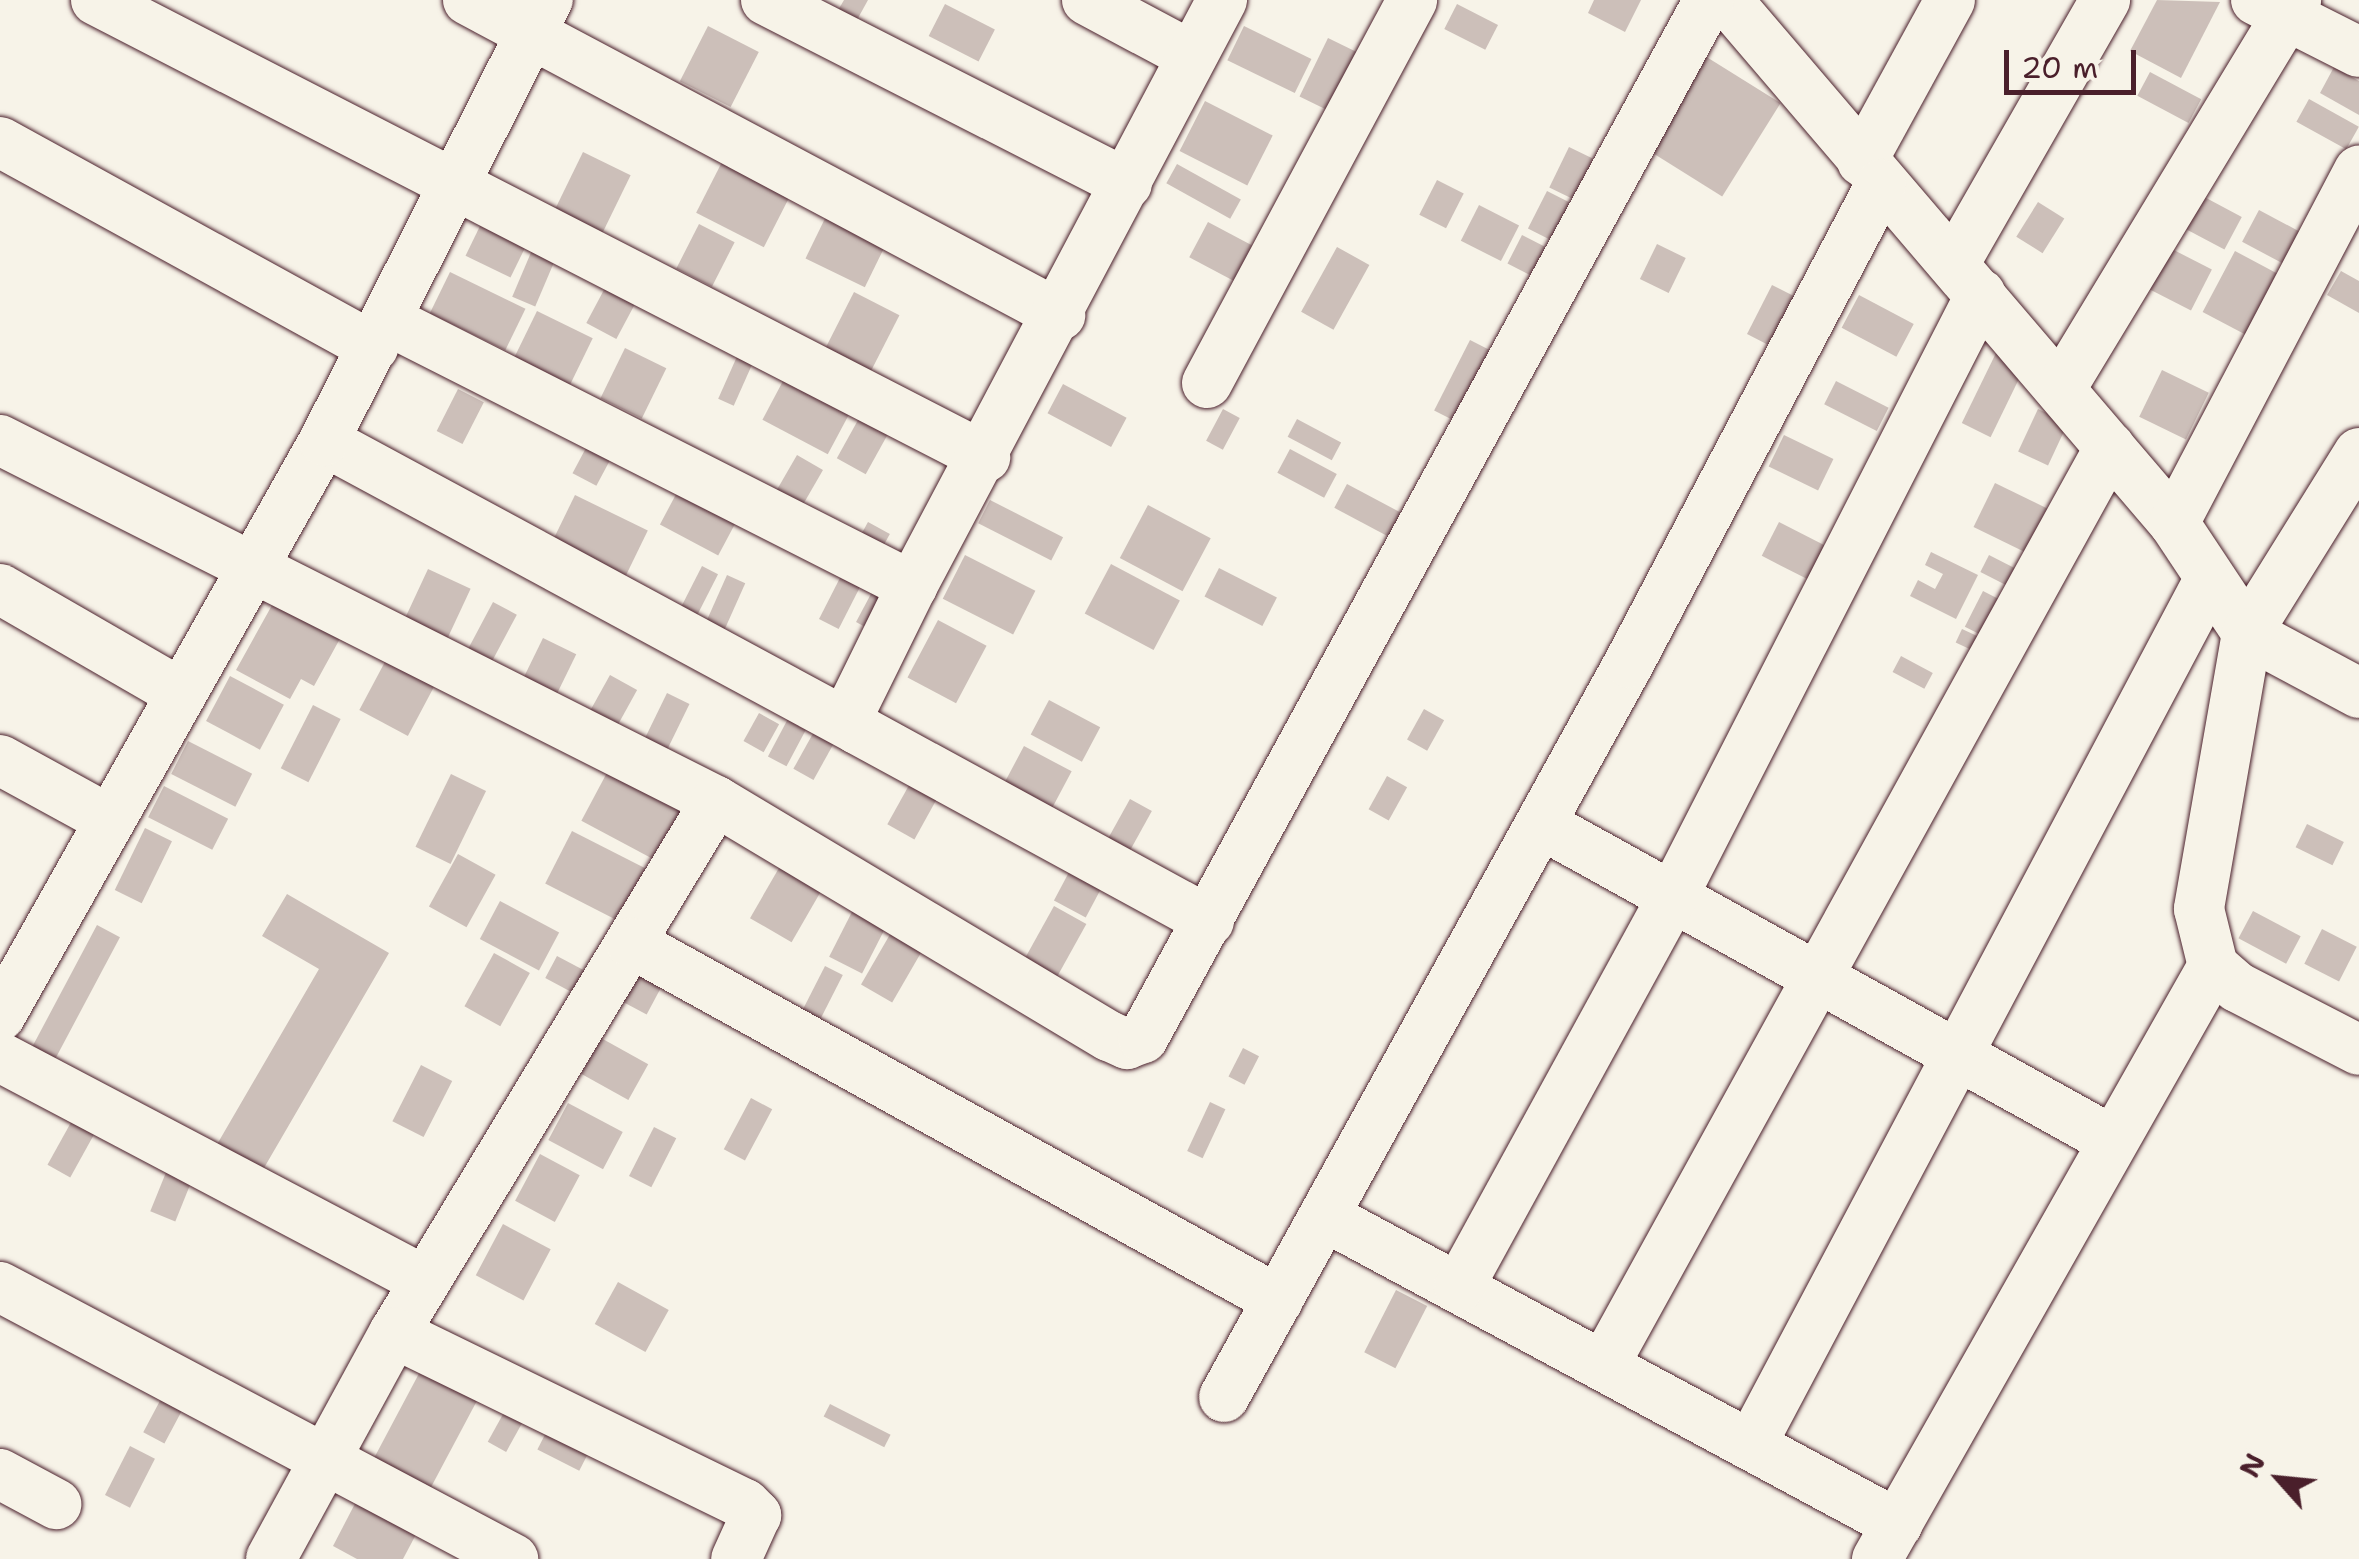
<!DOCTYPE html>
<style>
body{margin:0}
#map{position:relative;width:2359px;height:1559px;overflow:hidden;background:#f7f3e8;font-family:"Shantell Sans",sans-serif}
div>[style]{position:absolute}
.building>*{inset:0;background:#ccbfb9;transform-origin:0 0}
.roads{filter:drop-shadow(0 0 2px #4a1f2b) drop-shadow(0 0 2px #4a1f2b)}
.minor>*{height:50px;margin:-25px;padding:0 25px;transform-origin:25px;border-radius:25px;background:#f7f3e8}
span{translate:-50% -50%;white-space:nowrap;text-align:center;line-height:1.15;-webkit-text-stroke:9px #f7f3e8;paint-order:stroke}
.north{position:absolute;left:2229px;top:1429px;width:100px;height:100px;-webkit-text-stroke:8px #f7f3e8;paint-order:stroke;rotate:297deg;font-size:28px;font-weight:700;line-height:40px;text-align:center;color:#4a1f2b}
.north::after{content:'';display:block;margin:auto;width:35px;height:45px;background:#4a1f2b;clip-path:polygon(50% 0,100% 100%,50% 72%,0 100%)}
.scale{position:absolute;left:2004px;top:50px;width:132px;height:45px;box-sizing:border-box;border:5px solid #4a1f2b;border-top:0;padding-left:12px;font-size:30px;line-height:35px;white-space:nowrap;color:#4a1f2b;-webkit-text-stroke:8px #f7f3e8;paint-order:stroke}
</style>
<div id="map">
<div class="building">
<i style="clip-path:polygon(844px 0,868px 0,852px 29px,833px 19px)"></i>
<i style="clip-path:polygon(1594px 0,1641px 0,1625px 32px,1588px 13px)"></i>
<i style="clip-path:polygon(2157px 0,2220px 2px,2181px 78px,2130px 51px)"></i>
<i style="left:945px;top:4px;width:56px;height:36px;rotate:27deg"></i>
<i style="left:1457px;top:4px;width:46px;height:28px;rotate:27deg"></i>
<i style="left:708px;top:26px;width:57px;height:62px;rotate:27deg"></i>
<i style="left:1244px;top:26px;width:75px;height:38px;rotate:26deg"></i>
<i style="left:1328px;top:38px;width:37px;height:65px;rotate:26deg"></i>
<i style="left:1705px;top:56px;width:89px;height:110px;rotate:32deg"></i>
<i style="clip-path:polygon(2334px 67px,2359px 81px,2359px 115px,2320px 93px)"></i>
<i style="left:2150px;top:72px;width:58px;height:27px;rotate:28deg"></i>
<i style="left:2309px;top:99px;width:57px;height:26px;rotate:29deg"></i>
<i style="left:1205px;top:101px;width:76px;height:56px;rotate:27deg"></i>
<i style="left:1569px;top:147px;width:39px;height:45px;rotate:26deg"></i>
<i style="left:583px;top:152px;width:53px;height:66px;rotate:26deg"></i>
<i style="left:722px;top:162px;width:76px;height:57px;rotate:27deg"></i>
<i style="left:1177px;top:164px;width:73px;height:22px;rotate:29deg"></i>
<i style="left:1437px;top:180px;width:30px;height:39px;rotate:27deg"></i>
<i style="left:1547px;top:191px;width:36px;height:42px;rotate:27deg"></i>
<i style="left:2195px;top:192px;width:53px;height:37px;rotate:28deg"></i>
<i style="left:834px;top:200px;width:66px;height:65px;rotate:26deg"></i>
<i style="left:2038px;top:202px;width:31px;height:41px;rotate:32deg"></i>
<i style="left:1479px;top:205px;width:45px;height:40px;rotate:27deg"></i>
<i style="left:2259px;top:210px;width:52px;height:36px;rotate:28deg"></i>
<i style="left:1208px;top:222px;width:64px;height:40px;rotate:28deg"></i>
<i style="left:699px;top:224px;width:40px;height:50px;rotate:27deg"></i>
<i style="left:480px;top:226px;width:50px;height:33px;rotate:26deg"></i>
<i style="left:1522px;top:235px;width:40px;height:32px;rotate:27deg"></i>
<i style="left:538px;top:236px;width:25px;height:66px;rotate:23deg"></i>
<i style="left:1657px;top:244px;width:32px;height:39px;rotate:26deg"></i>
<i style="left:2162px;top:244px;width:56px;height:46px;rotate:27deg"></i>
<i style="left:1337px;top:247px;width:37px;height:74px;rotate:29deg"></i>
<i style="left:2235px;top:251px;width:51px;height:69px;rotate:28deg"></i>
<i style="left:614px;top:271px;width:34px;height:59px;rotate:28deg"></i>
<i style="clip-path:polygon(2341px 271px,2359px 281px,2359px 313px,2327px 295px)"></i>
<i style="left:450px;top:272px;width:84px;height:46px;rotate:26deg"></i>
<i style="left:1772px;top:285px;width:30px;height:55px;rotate:27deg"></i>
<i style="left:854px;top:292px;width:51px;height:72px;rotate:27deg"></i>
<i style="left:1859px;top:295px;width:62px;height:37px;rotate:28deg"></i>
<i style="left:537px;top:311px;width:62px;height:54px;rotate:26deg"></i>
<i style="left:1470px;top:340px;width:42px;height:79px;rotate:27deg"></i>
<i style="left:743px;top:343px;width:17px;height:61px;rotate:24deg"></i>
<i style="left:625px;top:348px;width:46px;height:56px;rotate:26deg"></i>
<i style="left:1996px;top:353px;width:32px;height:78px;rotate:26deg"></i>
<i style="left:792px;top:364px;width:74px;height:63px;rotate:28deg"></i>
<i style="left:2162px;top:370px;width:52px;height:52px;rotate:26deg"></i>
<i style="left:1836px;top:381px;width:59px;height:26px;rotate:27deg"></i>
<i style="left:1063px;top:384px;width:72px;height:33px;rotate:28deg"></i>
<i style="left:458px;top:389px;width:29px;height:47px;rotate:27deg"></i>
<i style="left:1223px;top:409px;width:19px;height:36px;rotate:28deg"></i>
<i style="left:2038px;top:409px;width:33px;height:47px;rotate:25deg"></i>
<i style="left:863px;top:411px;width:33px;height:54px;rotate:29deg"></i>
<i style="left:1297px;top:419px;width:50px;height:20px;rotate:28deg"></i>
<i style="left:596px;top:429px;width:27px;height:50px;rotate:28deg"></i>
<i style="left:1784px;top:435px;width:55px;height:35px;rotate:26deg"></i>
<i style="left:1290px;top:449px;width:53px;height:27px;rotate:28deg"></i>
<i style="left:797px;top:455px;width:30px;height:54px;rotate:30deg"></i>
<i style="left:682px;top:483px;width:66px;height:47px;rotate:28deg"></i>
<i style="left:1995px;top:483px;width:61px;height:49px;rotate:26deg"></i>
<i style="left:1347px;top:484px;width:76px;height:27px;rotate:28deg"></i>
<i style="left:575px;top:495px;width:81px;height:55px;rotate:26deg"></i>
<i style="left:990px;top:500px;width:82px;height:26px;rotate:27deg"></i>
<i style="left:1148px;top:505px;width:71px;height:60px;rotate:28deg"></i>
<i style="left:868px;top:522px;width:25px;height:28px;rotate:29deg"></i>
<i style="left:1779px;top:522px;width:56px;height:38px;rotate:27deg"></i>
<i style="clip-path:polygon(1931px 552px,1978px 575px,1956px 619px,1910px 596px,1918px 580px,1935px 589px,1943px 574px,1925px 565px)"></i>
<i style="left:965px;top:555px;width:79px;height:49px;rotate:27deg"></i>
<i style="left:1989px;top:555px;width:39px;height:19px;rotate:27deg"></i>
<i style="left:1111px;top:564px;width:78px;height:56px;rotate:28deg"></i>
<i style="left:702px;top:566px;width:18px;height:55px;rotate:27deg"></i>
<i style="left:1219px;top:568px;width:65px;height:32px;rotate:27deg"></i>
<i style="left:428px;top:569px;width:47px;height:70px;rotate:25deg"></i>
<i style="left:844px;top:570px;width:22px;height:55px;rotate:27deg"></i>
<i style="left:727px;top:575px;width:20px;height:64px;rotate:24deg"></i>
<i style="clip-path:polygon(880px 577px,880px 635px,856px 622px)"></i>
<i style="left:1983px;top:591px;width:34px;height:40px;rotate:27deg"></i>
<i style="clip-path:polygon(276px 598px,342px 635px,314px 686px,301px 679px,290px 699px,236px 670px)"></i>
<i style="left:493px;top:602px;width:27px;height:67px;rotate:28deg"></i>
<i style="left:938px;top:620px;width:55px;height:65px;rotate:28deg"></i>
<i style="left:1962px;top:629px;width:31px;height:15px;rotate:25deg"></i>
<i style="left:543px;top:638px;width:37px;height:56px;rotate:26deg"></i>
<i style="left:395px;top:643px;width:55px;height:76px;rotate:28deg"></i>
<i style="left:1901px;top:656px;width:36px;height:18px;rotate:28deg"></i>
<i style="left:610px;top:675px;width:31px;height:49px;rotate:29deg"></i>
<i style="left:230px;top:676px;width:61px;height:51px;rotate:28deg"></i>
<i style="left:667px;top:693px;width:25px;height:62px;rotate:26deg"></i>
<i style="left:1049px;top:700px;width:58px;height:39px;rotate:28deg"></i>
<i style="left:313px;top:705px;width:31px;height:71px;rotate:27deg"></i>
<i style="left:1424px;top:709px;width:23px;height:35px;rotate:29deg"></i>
<i style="left:759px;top:713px;width:23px;height:32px;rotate:29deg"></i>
<i style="left:790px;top:715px;width:21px;height:47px;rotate:28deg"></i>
<i style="left:821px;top:719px;width:23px;height:57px;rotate:29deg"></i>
<i style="left:188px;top:741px;width:72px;height:37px;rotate:27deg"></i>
<i style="left:1024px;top:746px;width:54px;height:58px;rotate:28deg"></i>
<i style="left:610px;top:767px;width:87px;height:61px;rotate:28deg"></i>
<i style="left:451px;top:774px;width:39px;height:81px;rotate:26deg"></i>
<i style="left:1387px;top:776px;width:23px;height:38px;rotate:29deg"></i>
<i style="left:913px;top:778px;width:31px;height:53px;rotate:29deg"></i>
<i style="left:164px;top:786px;width:72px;height:35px;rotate:27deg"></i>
<i style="left:1130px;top:799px;width:25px;height:59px;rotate:29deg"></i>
<i style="left:2307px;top:824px;width:41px;height:26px;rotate:26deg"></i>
<i style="left:145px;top:828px;width:30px;height:69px;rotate:26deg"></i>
<i style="left:572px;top:831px;width:91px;height:59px;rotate:27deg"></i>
<i style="left:458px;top:854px;width:43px;height:60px;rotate:29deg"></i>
<i style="left:1076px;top:859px;width:36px;height:47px;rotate:28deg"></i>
<i style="left:783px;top:861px;width:48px;height:66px;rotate:30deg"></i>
<i style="clip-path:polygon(287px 894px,389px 953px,257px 1180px,212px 1153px,319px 969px,262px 936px)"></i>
<i style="left:500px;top:901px;width:67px;height:43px;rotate:28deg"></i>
<i style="left:855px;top:906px;width:37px;height:57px;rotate:27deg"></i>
<i style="left:1054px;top:906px;width:37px;height:67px;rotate:29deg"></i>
<i style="left:2253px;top:911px;width:54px;height:31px;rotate:28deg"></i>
<i style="left:896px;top:924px;width:36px;height:70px;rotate:30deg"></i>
<i style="left:97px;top:925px;width:26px;height:143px;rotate:28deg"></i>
<i style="left:2322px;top:929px;width:39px;height:39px;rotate:27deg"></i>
<i style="left:494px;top:953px;width:41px;height:61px;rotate:29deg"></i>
<i style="left:557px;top:956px;width:38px;height:25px;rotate:28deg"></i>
<i style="left:825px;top:966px;width:20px;height:63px;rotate:27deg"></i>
<i style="left:625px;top:968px;width:41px;height:31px;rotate:28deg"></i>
<i style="left:601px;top:1038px;width:54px;height:41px;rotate:29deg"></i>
<i style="left:1243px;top:1048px;width:18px;height:32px;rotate:27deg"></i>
<i style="left:421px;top:1065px;width:35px;height:63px;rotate:27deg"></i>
<i style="left:751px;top:1098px;width:24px;height:58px;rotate:28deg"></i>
<i style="left:1210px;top:1102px;width:17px;height:54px;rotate:25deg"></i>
<i style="left:568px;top:1103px;width:62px;height:42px;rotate:28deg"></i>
<i style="left:79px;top:1108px;width:26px;height:65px;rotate:29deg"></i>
<i style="left:654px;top:1127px;width:25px;height:55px;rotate:27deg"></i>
<i style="left:540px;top:1154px;width:45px;height:53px;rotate:28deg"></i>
<i style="left:169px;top:1165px;width:27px;height:50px;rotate:22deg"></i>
<i style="left:503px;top:1224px;width:54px;height:58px;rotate:28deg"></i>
<i style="left:618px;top:1282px;width:58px;height:48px;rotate:29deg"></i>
<i style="left:1396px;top:1290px;width:35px;height:70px;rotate:27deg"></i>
<i style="left:423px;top:1366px;width:64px;height:113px;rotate:28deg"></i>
<i style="left:162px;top:1397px;width:24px;height:40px;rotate:28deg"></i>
<i style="left:512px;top:1398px;width:21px;height:50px;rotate:29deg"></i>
<i style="left:830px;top:1404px;width:68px;height:14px;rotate:27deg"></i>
<i style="left:556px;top:1413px;width:47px;height:41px;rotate:27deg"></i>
<i style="left:130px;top:1446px;width:28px;height:55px;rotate:27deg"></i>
<i style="clip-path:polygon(360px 1494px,421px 1525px,403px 1559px,357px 1559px,333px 1546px)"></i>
</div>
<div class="roads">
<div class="minor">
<i style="left:96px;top:0;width:1000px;rotate:27.21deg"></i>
<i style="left:468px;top:0;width:671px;rotate:28.02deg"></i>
<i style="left:766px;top:0;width:405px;rotate:27deg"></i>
<i style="left:1087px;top:0;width:119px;rotate:28.1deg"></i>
<i style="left:1727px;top:0;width:688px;rotate:49.48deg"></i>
<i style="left:2174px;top:523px;width:132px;rotate:56.4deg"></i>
<i style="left:2247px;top:633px;width:127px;rotate:28.2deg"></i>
<i style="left:2256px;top:0;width:115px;rotate:26.8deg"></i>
<i style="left:0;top:142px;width:426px;rotate:28.8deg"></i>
<i style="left:1862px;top:161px;width:183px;rotate:-61.3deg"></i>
<i style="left:1954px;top:264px;width:304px;rotate:-60.2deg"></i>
<i style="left:387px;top:320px;width:589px;rotate:26.87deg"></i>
<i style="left:912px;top:586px;width:663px;rotate:-62.12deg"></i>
<i style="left:1207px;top:383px;width:434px;rotate:-61.8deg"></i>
<i style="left:2061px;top:388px;width:454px;rotate:-58.8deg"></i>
<i style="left:0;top:440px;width:802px;rotate:26.76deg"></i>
<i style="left:716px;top:801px;width:622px;rotate:121.18deg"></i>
<i style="left:394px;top:1333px;width:257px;rotate:118.6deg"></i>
<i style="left:324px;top:441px;width:606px;rotate:28.38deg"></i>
<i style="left:2359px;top:453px;width:212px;rotate:121.9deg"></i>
<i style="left:2247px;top:633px;width:280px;rotate:99.9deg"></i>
<i style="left:2199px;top:909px;width:59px;rotate:76.2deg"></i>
<i style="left:2213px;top:966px;width:32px;rotate:41deg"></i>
<i style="left:2237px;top:987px;width:137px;rotate:27.3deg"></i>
<i style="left:2174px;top:523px;width:398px;rotate:-62.3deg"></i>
<i style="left:912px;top:586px;width:138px;rotate:116.2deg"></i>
<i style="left:851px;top:710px;width:20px;rotate:72deg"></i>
<i style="left:857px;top:729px;width:401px;rotate:28.6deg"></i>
<i style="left:0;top:589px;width:208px;rotate:30deg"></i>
<i style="left:0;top:760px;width:121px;rotate:28.7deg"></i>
<i style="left:716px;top:801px;width:458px;rotate:30.9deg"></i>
<i style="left:1109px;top:1036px;width:20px;rotate:24deg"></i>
<i style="left:1127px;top:1044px;width:17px;rotate:-21deg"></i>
<i style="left:1143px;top:1038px;width:1182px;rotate:-61.4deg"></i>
<i style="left:1541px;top:824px;width:654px;rotate:29deg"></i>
<i style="left:631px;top:943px;width:739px;rotate:28.89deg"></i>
<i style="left:0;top:1016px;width:660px;rotate:-60.6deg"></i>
<i style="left:324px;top:441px;width:495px;rotate:-63.1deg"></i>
<i style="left:0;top:1057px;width:480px;rotate:27.8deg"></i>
<i style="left:1324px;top:1216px;width:651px;rotate:28.26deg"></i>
<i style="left:0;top:1287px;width:581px;rotate:27.93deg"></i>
<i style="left:1459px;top:1287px;width:443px;rotate:-61.3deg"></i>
<i style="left:1672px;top:898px;width:678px;rotate:-62.91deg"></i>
<i style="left:394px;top:1333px;width:390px;rotate:26deg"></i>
<i style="left:745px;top:1504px;width:16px;rotate:45deg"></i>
<i style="left:756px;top:1515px;width:48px;rotate:114.4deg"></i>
<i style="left:1604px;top:1365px;width:1048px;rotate:-61.14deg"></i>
<i style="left:1224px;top:1397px;width:838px;rotate:-61.11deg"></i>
<i style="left:1629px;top:663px;width:541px;rotate:-62.25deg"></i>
<i style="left:1751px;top:1445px;width:977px;rotate:-62.1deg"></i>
<i style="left:0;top:1474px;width:64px;rotate:28.2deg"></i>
<i style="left:1877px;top:1559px;width:682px;rotate:-60.46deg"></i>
</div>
</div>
<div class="north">N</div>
<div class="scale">20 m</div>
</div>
